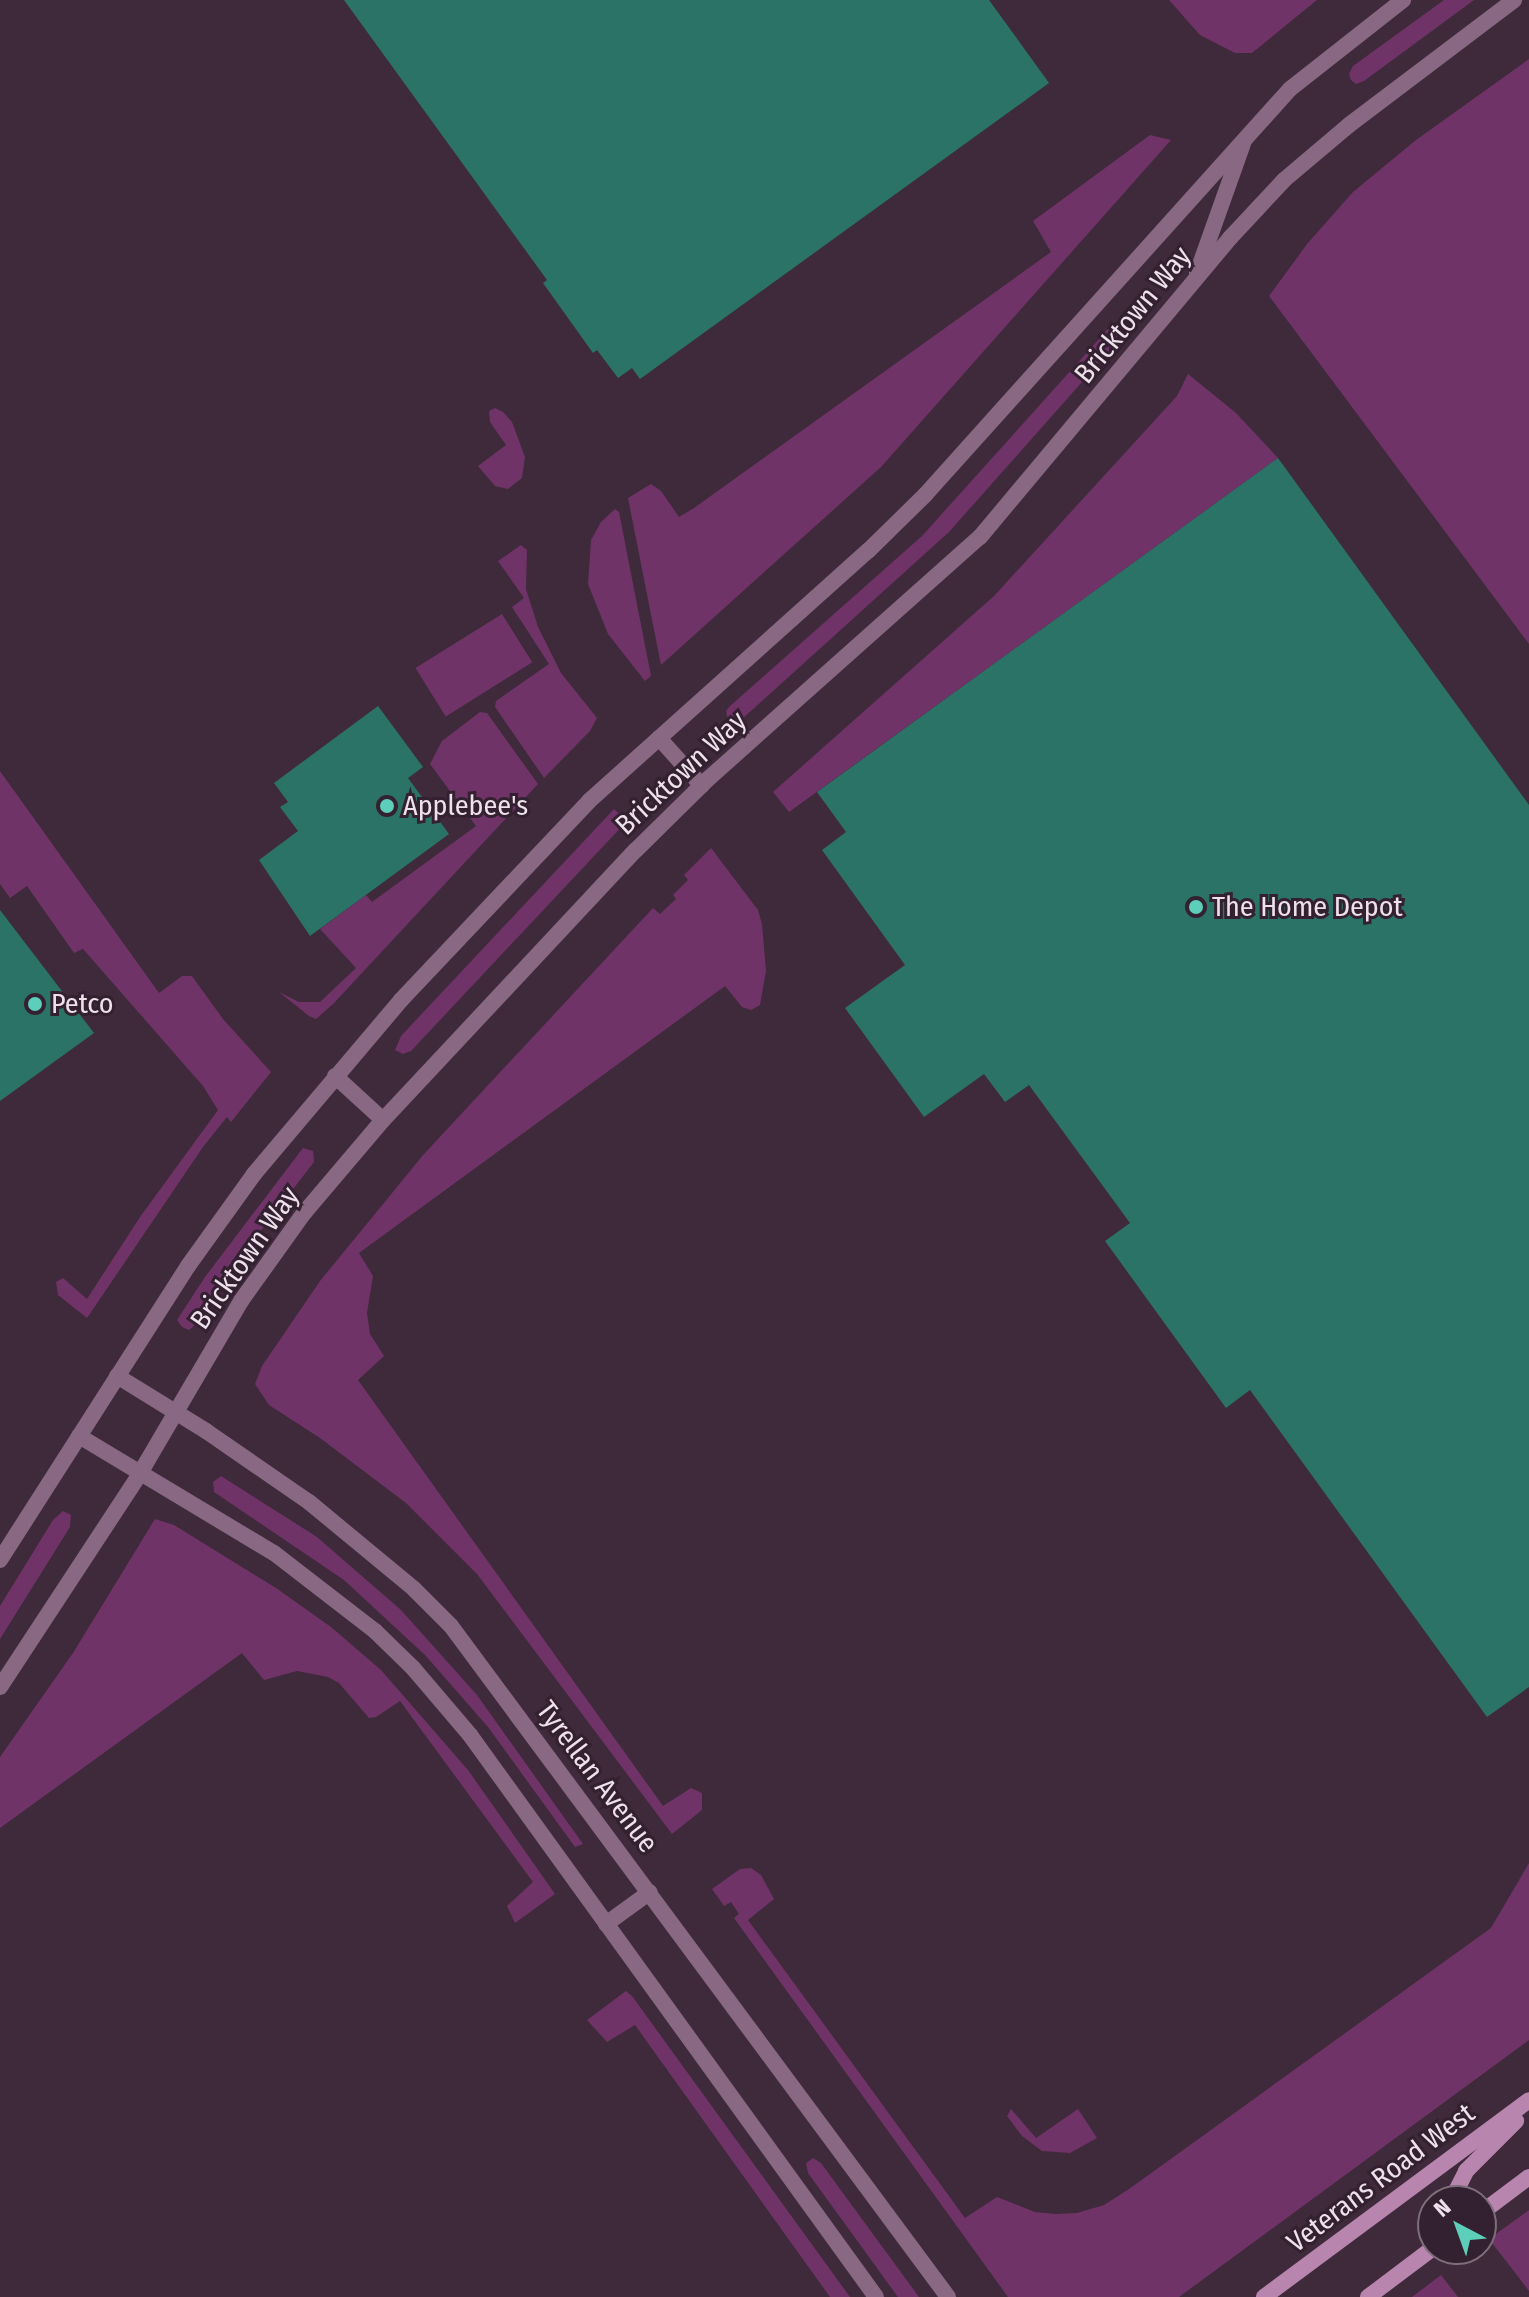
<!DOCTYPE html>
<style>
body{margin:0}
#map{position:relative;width:1529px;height:2297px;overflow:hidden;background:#3e2a3a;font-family:"Fira Sans Condensed",sans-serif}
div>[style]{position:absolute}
.green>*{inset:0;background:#703367;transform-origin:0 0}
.building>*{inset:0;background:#2c7367}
.lane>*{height:16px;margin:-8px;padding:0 8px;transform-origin:8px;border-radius:8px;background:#886882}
.secondary>*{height:16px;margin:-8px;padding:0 8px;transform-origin:8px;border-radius:8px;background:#b885af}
.dots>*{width:22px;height:22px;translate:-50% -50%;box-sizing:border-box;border:4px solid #332030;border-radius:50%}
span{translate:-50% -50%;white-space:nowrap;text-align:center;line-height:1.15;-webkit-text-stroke:6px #332030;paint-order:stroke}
.street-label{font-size:28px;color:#eee1eb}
.poi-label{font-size:28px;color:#eee1eb}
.left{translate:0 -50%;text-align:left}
.north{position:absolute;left:1417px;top:2185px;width:80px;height:80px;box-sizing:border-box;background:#332030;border:2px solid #7e6d7b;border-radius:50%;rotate:319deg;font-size:22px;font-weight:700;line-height:32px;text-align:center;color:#eee1eb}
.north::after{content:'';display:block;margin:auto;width:28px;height:36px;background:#5dceb9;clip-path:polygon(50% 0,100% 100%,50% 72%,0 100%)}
</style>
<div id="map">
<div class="green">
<i style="clip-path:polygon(1169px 0,1317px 0,1252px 53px,1235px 53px,1200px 35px)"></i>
<i style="clip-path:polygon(1444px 0,1474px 0,1364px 81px,1356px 84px,1351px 80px,1349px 74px,1353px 66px)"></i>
<i style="clip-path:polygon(1529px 59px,1529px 644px,1269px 296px,1307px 244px,1353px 192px,1416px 140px)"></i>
<i style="clip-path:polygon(1150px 135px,1171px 140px,881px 467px,661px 665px,628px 498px,651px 484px,661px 491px,679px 517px,694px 508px,1051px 252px,1033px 221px)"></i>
<i style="clip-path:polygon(1108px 329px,1118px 335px,1113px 347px,949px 532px,742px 719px,735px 723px,728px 720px,726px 711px,730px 706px,922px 536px)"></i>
<i style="clip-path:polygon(1188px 374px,1236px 413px,1278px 458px,789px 812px,773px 792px,994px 596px,1177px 396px)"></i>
<i style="clip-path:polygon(495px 408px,503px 412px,512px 422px,525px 457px,522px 478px,508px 489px,495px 486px,478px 466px,506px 445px,490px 422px,489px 411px)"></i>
<i style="clip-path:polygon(615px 509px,619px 512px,651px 676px,645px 681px,608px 634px,588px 584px,591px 540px,601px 522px)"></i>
<i style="clip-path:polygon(521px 545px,527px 550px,526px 589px,538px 627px,561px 673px,597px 718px,590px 731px,544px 778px,495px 707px,496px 701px,549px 664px,512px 607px,524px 598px,498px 561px)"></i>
<i style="left:502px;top:614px;width:57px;height:102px;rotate:58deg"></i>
<i style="clip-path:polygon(480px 712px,487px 713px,538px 784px,334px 1003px,316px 1019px,309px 1016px,279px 992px,299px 1002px,320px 1002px,356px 968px,320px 929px,366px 895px,372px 902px,476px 826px,430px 764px,442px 741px)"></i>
<i style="clip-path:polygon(0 771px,159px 993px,182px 976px,192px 976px,223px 1019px,271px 1072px,231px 1122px,227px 1117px,203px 1147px,87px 1318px,58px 1295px,56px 1282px,63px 1278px,87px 1299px,140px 1217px,218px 1110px,203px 1086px,83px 949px,74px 953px,27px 886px,10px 898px,0 884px)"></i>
<i style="clip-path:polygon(614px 809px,627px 821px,411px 1051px,403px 1054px,395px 1050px,401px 1036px)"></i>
<i style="clip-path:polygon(711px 848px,758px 910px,762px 924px,766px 971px,760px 1005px,751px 1010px,742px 1007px,725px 986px,359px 1253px,373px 1276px,367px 1313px,370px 1334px,384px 1356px,358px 1380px,663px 1806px,691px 1788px,702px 1793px,702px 1810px,672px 1834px,477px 1574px,406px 1503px,320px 1438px,269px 1405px,255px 1384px,262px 1366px,320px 1281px,424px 1154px,653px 908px,660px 914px,676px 899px,673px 895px,688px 880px,684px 875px)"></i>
<i style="clip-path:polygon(303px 1148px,313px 1151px,314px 1162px,242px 1255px,195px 1325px,189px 1330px,182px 1327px,177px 1320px,205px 1277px)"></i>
<i style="clip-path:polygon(221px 1476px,317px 1537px,401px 1610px,477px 1695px,583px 1844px,575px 1847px,488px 1727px,425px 1655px,344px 1580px,214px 1492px,213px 1482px)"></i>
<i style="clip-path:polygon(63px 1511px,71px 1515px,70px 1527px,0 1639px,0 1606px,53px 1520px)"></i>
<i style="clip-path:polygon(155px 1519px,174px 1525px,276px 1588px,331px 1627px,381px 1670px,468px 1770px,555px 1894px,515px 1923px,507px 1906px,533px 1882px,400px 1701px,376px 1717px,369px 1718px,339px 1683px,328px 1677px,297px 1671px,264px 1680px,242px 1653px,0 1828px,0 1757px,73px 1653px)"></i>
<i style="clip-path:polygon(1529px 1863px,1529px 2040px,1179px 2297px,1008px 2297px,734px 1918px,739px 1914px,731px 1902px,724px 1906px,712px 1889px,740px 1869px,751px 1868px,761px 1875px,774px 1899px,748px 1920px,965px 2218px,997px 2197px,1035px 2212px,1056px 2214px,1077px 2213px,1104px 2205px,1129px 2189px,1491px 1928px)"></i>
<i style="clip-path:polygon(626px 1991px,632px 1996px,850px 2297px,830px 2297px,635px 2025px,607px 2042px,587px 2020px)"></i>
<i style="clip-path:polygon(1011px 2109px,1036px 2138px,1078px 2109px,1097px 2138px,1070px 2153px,1042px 2151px,1022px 2136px,1007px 2116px)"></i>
<i style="clip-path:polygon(813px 2158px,821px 2163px,919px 2297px,898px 2297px,808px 2173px,806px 2163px)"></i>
<i style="clip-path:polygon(1529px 2210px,1529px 2291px,1489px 2239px)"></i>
<i style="clip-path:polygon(1441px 2275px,1458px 2297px,1412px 2297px)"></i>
</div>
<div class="building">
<i style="clip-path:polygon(344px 0,989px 0,1049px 83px,640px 379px,632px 368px,618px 378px,597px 350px,593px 353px,543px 283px,547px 280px)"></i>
<i style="clip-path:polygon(1278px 458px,1529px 805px,1529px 1687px,1487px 1717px,1250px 1390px,1226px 1408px,1105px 1241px,1130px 1223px,1029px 1085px,1005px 1102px,984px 1074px,924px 1117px,845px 1008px,905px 965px,822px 850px,846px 832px,817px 792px)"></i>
<i style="clip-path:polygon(378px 706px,423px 767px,408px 778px,449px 834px,310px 936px,259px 860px,298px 831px,280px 807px,288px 802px,274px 783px)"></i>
<i style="clip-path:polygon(0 910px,94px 1033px,0 1101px)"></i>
</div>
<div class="lane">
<i style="left:1197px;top:273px;width:137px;rotate:-70.4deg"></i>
<i style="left:659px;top:738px;width:64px;rotate:48.1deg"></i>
<i style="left:335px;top:1076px;width:65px;rotate:42.5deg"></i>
<i style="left:117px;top:1376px;width:105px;rotate:31.7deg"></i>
<i style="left:206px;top:1431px;width:125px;rotate:34.6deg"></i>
<i style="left:309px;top:1502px;width:136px;rotate:39.6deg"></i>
<i style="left:414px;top:1589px;width:52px;rotate:45deg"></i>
<i style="left:451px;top:1626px;width:835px;rotate:53.47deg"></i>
<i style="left:79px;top:1436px;width:227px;rotate:31deg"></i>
<i style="left:274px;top:1553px;width:128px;rotate:37.7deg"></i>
<i style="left:375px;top:1631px;width:53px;rotate:44.2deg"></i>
<i style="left:413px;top:1668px;width:88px;rotate:49.6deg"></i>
<i style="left:470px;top:1735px;width:693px;rotate:54.15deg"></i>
<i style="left:0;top:1560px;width:349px;rotate:-57.4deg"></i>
<i style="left:188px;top:1266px;width:113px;rotate:-54.3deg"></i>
<i style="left:254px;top:1174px;width:228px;rotate:-49.8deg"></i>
<i style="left:401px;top:1000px;width:274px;rotate:-46.6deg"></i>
<i style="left:589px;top:801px;width:375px;rotate:-41.9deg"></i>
<i style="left:868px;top:551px;width:80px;rotate:-44.5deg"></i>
<i style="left:925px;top:495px;width:546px;rotate:-48.04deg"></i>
<i style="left:1290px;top:89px;width:144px;rotate:-38.2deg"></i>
<i style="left:0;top:1687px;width:254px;rotate:-56.7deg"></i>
<i style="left:139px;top:1475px;width:202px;rotate:-59.6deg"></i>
<i style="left:241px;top:1301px;width:108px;rotate:-54.4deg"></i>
<i style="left:304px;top:1213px;width:122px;rotate:-49.7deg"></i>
<i style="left:383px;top:1120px;width:370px;rotate:-46.9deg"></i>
<i style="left:636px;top:850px;width:101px;rotate:-44.6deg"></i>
<i style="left:708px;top:779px;width:364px;rotate:-41.7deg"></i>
<i style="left:980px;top:537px;width:390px;rotate:-50.1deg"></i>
<i style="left:1230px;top:238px;width:79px;rotate:-47deg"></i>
<i style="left:1284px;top:180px;width:85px;rotate:-40.2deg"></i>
<i style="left:1349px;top:125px;width:207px;rotate:-37.1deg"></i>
<i style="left:606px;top:1924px;width:54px;rotate:-36deg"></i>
</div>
<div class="secondary">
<i style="left:1451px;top:2201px;width:34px;rotate:-63deg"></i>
<i style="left:1466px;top:2171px;width:71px;rotate:-45deg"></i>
<i style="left:1481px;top:2213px;width:60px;rotate:-36.9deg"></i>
<i style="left:1264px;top:2297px;width:330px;rotate:-36.6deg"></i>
<i style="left:1368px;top:2297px;width:81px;rotate:-37deg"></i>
</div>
<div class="dots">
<i style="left:387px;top:806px;background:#5dceb9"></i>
<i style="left:1196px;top:907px;background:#5dceb9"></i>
<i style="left:35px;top:1004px;background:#5dceb9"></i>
</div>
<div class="street-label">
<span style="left:1133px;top:315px;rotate:-51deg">Bricktown Way</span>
<span style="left:681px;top:773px;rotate:-43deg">Bricktown Way</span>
<span style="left:245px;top:1258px;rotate:-55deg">Bricktown Way</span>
<span style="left:597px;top:1777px;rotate:53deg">Tyrellan Avenue</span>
<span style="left:1381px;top:2178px;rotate:-37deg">Veterans Road West</span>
</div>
<div class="poi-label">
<span class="left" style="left:403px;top:806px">Applebee's</span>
<span class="left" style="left:1212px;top:907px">The Home Depot</span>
<span class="left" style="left:51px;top:1004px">Petco</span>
</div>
<div class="north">N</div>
</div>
